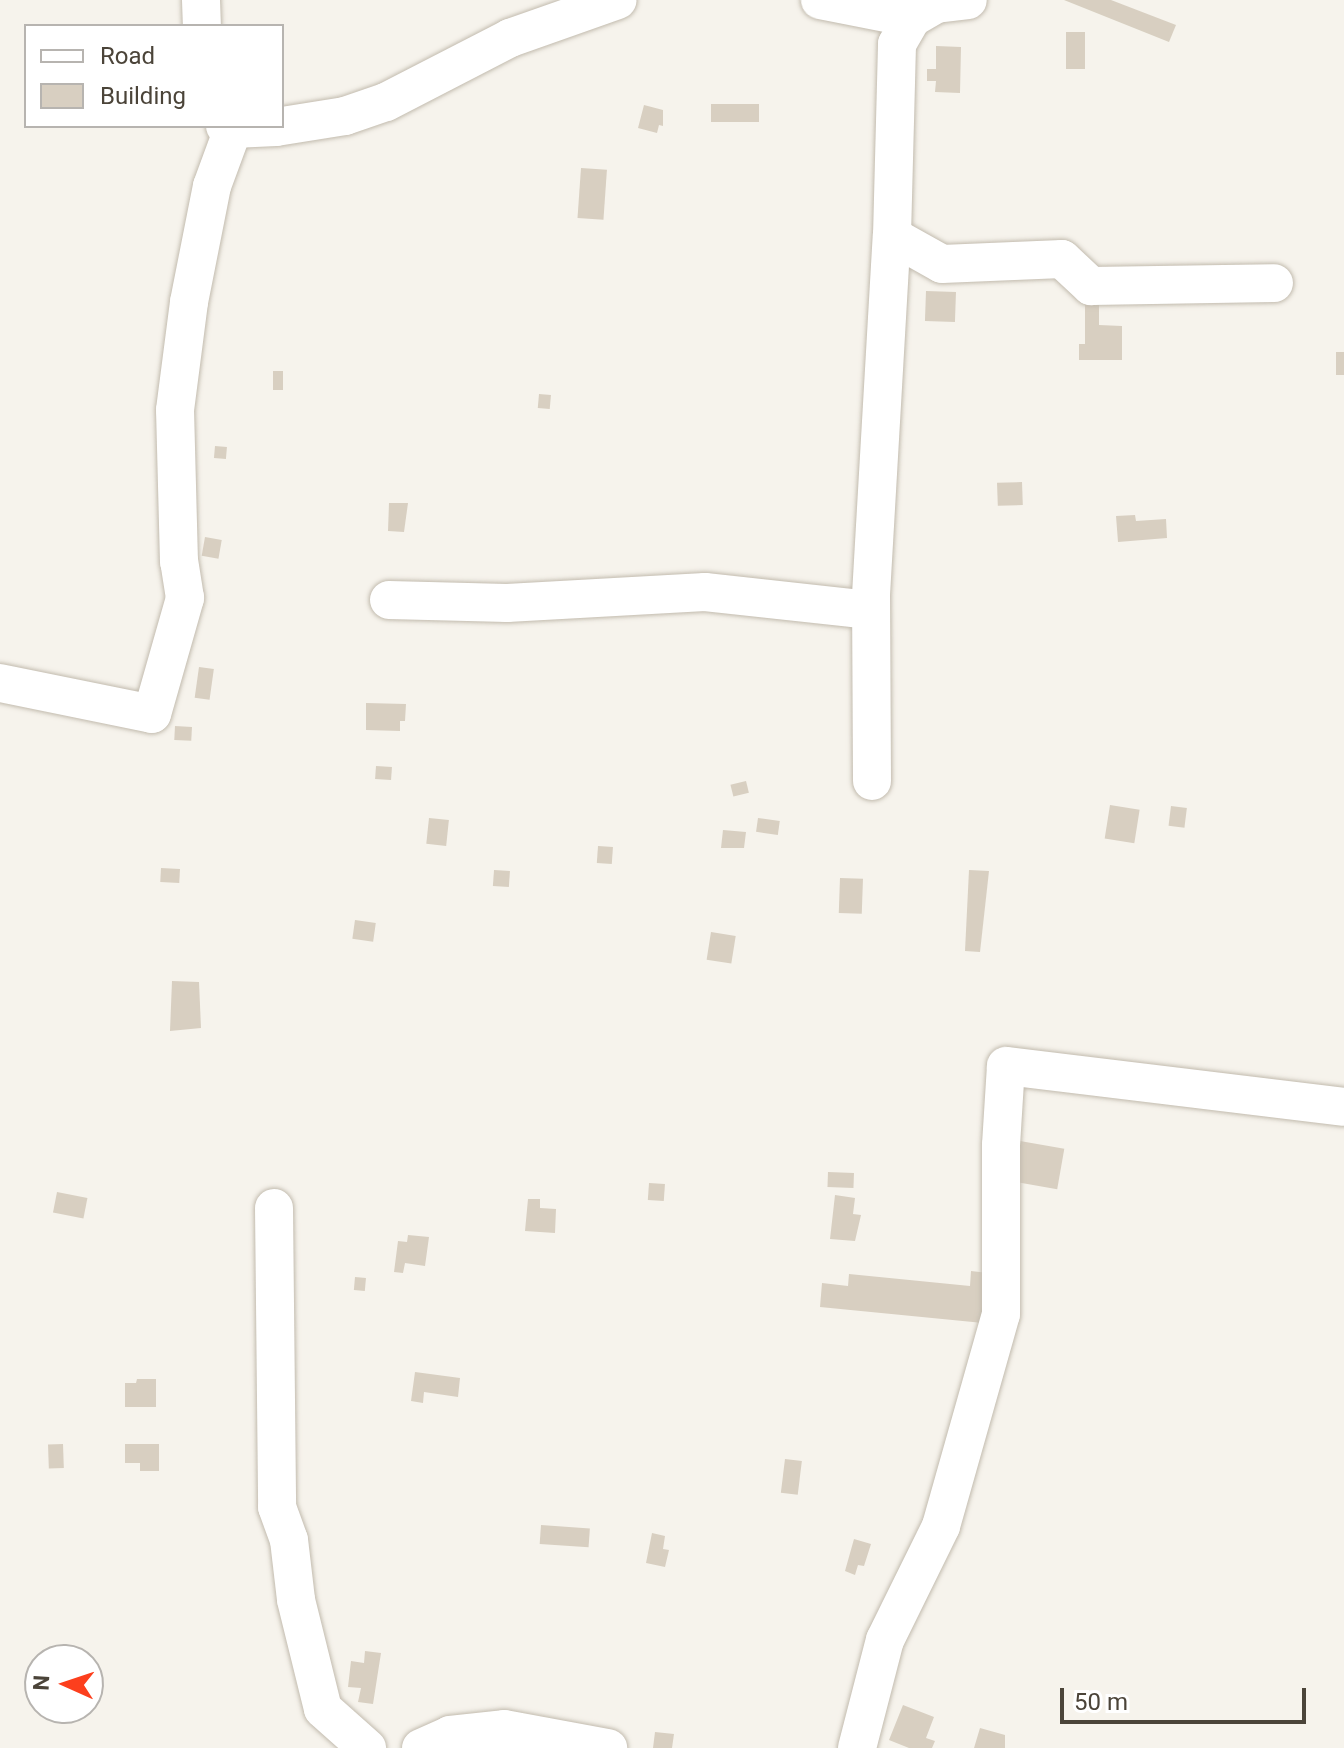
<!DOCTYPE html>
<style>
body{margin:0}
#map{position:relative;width:1344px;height:1748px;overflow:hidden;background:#f6f3ec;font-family:Roboto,sans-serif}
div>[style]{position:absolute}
.building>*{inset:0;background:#d8cfc1;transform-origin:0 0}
.roads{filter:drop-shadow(0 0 2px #c2bbae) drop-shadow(0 0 2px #c2bbae)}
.minor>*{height:38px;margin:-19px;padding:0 19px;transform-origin:19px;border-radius:19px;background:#fff}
span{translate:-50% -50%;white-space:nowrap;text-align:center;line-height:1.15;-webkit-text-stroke:8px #fff;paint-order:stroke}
.legend{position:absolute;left:24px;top:24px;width:260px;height:104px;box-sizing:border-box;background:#fff;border:2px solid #b7b4b0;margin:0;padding:10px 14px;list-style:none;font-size:24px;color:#4b4439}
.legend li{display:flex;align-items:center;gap:16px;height:40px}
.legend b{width:40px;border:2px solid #b7b4b0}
.north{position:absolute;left:24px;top:1644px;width:80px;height:80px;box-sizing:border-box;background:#fff;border:2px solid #b7b4b0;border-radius:50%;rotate:273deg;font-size:22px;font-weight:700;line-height:32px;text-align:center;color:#4b4439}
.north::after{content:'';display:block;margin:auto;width:28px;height:36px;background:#fc3f1d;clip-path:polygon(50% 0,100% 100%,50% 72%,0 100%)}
.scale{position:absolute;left:1060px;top:1688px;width:246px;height:36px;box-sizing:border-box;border:4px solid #4b4439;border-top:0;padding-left:10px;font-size:24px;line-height:28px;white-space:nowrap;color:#4b4439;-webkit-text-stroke:6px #fff;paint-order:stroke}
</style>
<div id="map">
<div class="building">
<i style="clip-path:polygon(1064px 0,1111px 0,1176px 25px,1169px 42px)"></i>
<i style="left:1066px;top:32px;width:19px;height:37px"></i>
<i style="clip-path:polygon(936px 46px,961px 47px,960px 93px,935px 92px,936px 81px,927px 81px,927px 69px,936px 69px)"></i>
<i style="left:711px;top:104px;width:48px;height:18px"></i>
<i style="clip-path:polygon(644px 105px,663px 110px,663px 126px,659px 125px,657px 133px,638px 128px)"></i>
<i style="left:581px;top:168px;width:26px;height:50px;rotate:4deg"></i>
<i style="left:926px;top:291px;width:30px;height:30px;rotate:2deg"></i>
<i style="clip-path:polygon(1085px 302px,1099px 303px,1099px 325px,1122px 326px,1122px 360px,1079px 360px,1079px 344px,1085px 344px)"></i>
<i style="left:1336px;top:352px;width:8px;height:23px"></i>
<i style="left:273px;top:371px;width:10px;height:19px"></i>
<i style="left:539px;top:394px;width:12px;height:14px;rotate:5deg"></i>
<i style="left:215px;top:446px;width:12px;height:12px;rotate:5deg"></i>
<i style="left:1022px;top:482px;width:23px;height:25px;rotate:88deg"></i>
<i style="clip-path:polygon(389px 503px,408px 503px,404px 532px,388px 531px)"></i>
<i style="clip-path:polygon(1135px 515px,1136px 521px,1166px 519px,1167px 538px,1118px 542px,1116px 516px)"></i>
<i style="left:205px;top:537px;width:17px;height:19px;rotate:10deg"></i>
<i style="left:199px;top:667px;width:15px;height:31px;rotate:8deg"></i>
<i style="clip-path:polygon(366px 703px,406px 704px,405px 721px,400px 721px,400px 731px,366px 730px)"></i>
<i style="left:175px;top:726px;width:17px;height:14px;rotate:3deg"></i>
<i style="left:376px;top:766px;width:16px;height:13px;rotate:4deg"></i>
<i style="left:746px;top:781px;width:12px;height:16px;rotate:76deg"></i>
<i style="left:1110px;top:805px;width:30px;height:34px;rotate:9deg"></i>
<i style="left:1171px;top:806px;width:16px;height:20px;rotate:7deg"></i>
<i style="left:429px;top:818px;width:20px;height:26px;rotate:6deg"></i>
<i style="left:758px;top:818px;width:22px;height:14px;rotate:8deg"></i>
<i style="clip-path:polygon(723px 830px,746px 832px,744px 848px,721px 848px)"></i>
<i style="left:598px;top:846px;width:15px;height:17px;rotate:4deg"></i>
<i style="left:161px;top:868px;width:19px;height:14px;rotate:3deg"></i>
<i style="left:494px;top:870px;width:16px;height:16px;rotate:4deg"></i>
<i style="clip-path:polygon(969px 870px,989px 871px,980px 952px,965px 951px)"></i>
<i style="left:840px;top:878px;width:23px;height:35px;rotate:2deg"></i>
<i style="left:355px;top:920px;width:21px;height:19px;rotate:8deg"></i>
<i style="left:711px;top:932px;width:25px;height:28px;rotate:9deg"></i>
<i style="clip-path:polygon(172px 981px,199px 982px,201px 1028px,170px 1031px)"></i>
<i style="left:1020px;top:1141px;width:45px;height:41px;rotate:10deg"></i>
<i style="left:828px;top:1172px;width:26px;height:15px;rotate:2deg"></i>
<i style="left:649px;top:1183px;width:16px;height:17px;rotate:4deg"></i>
<i style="left:57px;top:1192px;width:31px;height:21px;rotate:11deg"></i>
<i style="clip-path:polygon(835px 1195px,855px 1198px,853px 1214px,861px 1215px,855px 1241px,830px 1239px)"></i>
<i style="clip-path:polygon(528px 1199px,540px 1199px,540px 1208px,556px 1209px,555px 1233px,525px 1231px)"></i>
<i style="clip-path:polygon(408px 1235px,429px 1237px,425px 1266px,405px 1263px,403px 1273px,394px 1272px,398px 1241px,407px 1242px)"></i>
<i style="clip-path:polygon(971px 1271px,988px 1273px,983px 1323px,820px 1307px,822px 1283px,848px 1286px,849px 1274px,970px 1286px)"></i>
<i style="left:355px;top:1277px;width:11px;height:13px;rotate:5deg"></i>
<i style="clip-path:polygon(415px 1372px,460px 1378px,458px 1397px,424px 1392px,423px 1403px,411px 1401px)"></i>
<i style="clip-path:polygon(137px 1379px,156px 1379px,156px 1407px,125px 1407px,125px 1383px,136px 1383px)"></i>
<i style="left:63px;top:1444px;width:24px;height:15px;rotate:88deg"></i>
<i style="clip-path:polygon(125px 1444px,159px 1444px,159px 1471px,140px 1471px,140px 1463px,125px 1463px)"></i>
<i style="left:785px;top:1459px;width:17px;height:34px;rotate:7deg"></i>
<i style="left:541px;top:1525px;width:49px;height:19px;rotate:4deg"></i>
<i style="clip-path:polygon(652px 1533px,665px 1536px,663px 1549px,669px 1550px,665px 1567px,646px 1563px)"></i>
<i style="clip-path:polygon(854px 1539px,871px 1544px,864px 1566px,858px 1565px,855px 1575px,845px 1571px)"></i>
<i style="clip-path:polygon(365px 1651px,381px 1653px,373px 1704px,358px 1702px,361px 1688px,348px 1687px,351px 1661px,364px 1663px)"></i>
<i style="clip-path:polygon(903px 1705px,934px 1717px,926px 1738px,935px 1741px,932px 1748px,909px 1748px,889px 1740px)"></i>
<i style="clip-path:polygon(980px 1728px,1005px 1735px,1005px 1748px,974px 1748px)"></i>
<i style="clip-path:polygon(655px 1732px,674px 1734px,672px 1748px,653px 1748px)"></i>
</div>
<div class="roads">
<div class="minor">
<i style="left:201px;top:0;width:26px;rotate:88deg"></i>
<i style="left:820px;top:0;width:94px;rotate:11.1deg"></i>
<i style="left:225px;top:126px;width:9px;rotate:21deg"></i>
<i style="left:233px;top:129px;width:43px;rotate:-2.7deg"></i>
<i style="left:276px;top:127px;width:70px;rotate:-9.1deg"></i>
<i style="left:345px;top:116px;width:43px;rotate:-18.9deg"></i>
<i style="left:386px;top:102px;width:140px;rotate:-27.3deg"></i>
<i style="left:510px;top:38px;width:114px;rotate:-19.4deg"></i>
<i style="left:892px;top:236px;width:57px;rotate:29.2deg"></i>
<i style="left:942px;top:264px;width:120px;rotate:-2.4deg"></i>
<i style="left:1062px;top:259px;width:40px;rotate:43deg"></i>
<i style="left:1091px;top:286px;width:183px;rotate:-0.9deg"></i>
<i style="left:389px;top:600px;width:118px;rotate:1.5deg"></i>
<i style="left:507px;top:603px;width:198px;rotate:-3.2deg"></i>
<i style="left:705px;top:592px;width:167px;rotate:6.2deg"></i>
<i style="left:0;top:683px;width:155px;rotate:11.5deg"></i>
<i style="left:152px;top:714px;width:121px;rotate:-74.1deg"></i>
<i style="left:185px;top:598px;width:36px;rotate:-99deg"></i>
<i style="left:179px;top:562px;width:152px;rotate:-91.5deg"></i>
<i style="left:175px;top:410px;width:109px;rotate:-82.6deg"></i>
<i style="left:189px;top:302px;width:118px;rotate:-78.8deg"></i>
<i style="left:212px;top:186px;width:61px;rotate:-69.8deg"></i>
<i style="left:872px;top:781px;width:186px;rotate:-90.3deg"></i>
<i style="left:871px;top:595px;width:360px;rotate:-86.7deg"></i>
<i style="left:892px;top:236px;width:192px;rotate:-88.5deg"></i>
<i style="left:897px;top:44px;width:30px;rotate:-60deg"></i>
<i style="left:912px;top:18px;width:28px;rotate:-30deg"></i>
<i style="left:936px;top:4px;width:32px;rotate:-7deg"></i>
<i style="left:274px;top:1208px;width:299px;rotate:89.4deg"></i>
<i style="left:277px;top:1507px;width:35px;rotate:70deg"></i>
<i style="left:289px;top:1540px;width:60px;rotate:83.3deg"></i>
<i style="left:296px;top:1600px;width:112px;rotate:76.1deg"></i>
<i style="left:323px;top:1709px;width:59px;rotate:41.6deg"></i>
<i style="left:421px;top:1748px;width:32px;rotate:-24deg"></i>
<i style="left:450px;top:1735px;width:54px;rotate:-6.3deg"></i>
<i style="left:504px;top:1729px;width:106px;rotate:10.4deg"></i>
<i style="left:857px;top:1748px;width:112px;rotate:-75.5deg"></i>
<i style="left:885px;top:1640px;width:127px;rotate:-63.8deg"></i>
<i style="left:941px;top:1526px;width:220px;rotate:-74.2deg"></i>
<i style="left:1001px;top:1314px;width:169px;rotate:-90deg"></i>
<i style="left:1001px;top:1145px;width:79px;rotate:-86.4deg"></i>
<i style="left:1006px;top:1066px;width:340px;rotate:6.9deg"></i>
</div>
</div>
<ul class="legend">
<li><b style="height:10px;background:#fff"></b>Road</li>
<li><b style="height:22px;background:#d8cfc1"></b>Building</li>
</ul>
<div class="north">N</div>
<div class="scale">50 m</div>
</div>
